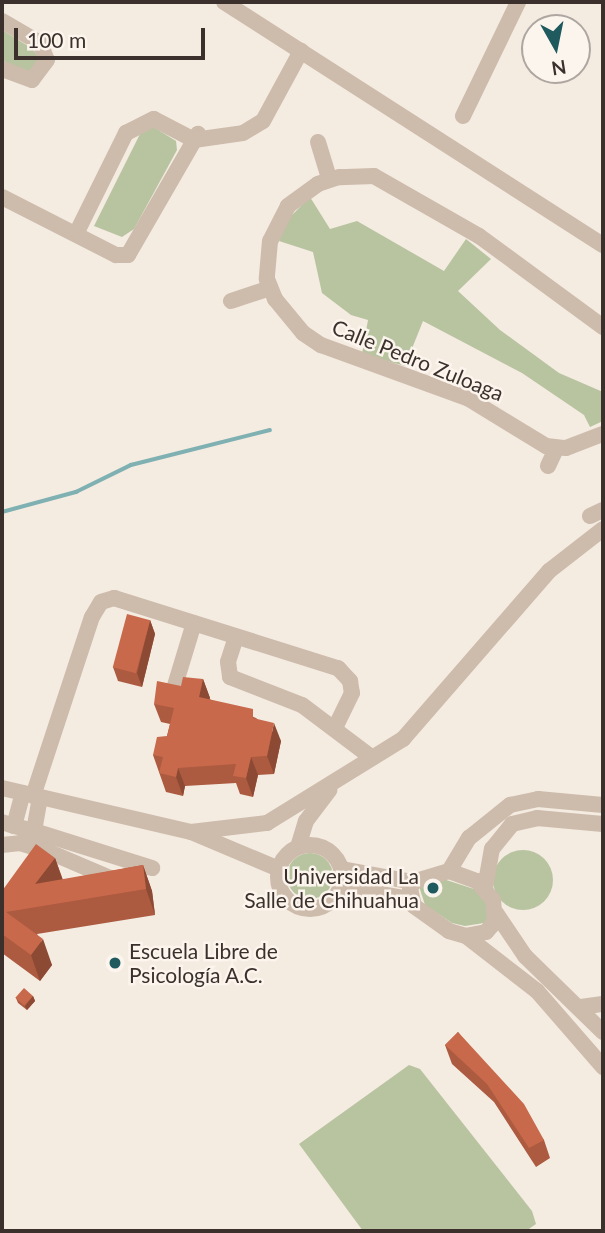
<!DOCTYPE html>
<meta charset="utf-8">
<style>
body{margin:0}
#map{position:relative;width:605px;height:1233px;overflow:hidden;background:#f4ebe1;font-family:Lato,sans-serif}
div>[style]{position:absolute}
.green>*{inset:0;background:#b8c4a0}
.round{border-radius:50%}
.stream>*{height:3.5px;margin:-1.75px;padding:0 1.75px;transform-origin:1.75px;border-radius:1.75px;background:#7fb0b2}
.minor>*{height:16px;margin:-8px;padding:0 8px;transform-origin:8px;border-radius:8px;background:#cdbbac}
.minor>.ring{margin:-8px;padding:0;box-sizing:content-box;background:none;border:16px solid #cdbbac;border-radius:50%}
.wall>*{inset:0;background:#ac5a40}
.shaded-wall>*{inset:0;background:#8c4a34}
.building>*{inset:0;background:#c8694b;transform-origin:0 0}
.dots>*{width:19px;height:19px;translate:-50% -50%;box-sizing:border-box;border:4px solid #fbf5ee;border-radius:50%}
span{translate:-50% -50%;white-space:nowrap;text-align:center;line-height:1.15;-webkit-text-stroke:5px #fbf5ee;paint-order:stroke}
.street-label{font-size:21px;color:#3b302b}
.poi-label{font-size:21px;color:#3b302b}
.right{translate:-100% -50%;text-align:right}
.left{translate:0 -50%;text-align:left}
.frame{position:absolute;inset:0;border:4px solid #3b302b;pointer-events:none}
.north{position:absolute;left:521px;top:14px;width:70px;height:70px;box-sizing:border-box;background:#fbf5ee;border:2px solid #aea6a0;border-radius:50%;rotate:171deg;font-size:19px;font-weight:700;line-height:28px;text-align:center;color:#3b302b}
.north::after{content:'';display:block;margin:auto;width:24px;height:32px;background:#1f5a5e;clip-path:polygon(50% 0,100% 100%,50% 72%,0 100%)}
.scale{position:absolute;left:14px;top:28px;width:191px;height:32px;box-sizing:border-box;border:4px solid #3b302b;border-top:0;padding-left:9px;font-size:21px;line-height:24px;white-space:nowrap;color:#3b302b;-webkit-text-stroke:5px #fbf5ee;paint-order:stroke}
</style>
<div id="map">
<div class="green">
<i style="clip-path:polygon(2px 30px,33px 49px,38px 57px,34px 72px,23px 73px,2px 60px)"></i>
<i style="clip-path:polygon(152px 126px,176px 141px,177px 150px,134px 229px,122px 237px,94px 226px,143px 128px)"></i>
<i style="clip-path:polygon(310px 197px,330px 229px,357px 221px,444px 271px,466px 239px,491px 259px,458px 291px,500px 330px,559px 373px,603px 392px,603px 421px,590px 427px,584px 415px,522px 373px,423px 321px,405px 366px,362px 354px,368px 320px,351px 315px,322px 293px,313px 252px,279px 241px,289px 218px)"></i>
<i class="round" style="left:493px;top:850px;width:60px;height:60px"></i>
<i class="round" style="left:287px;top:853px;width:46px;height:46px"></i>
<i style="clip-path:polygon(437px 877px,474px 889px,487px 900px,490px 916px,484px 923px,465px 926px,452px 923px,425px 905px,419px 886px)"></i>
<i style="clip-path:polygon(409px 1065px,420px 1069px,532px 1211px,536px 1224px,526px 1231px,363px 1231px,299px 1144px)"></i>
</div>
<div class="stream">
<i style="left:2px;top:512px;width:77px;rotate:-15.1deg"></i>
<i style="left:76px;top:492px;width:61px;rotate:-26.1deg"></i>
<i style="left:131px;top:465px;width:143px;rotate:-14.1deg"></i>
</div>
<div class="minor">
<i style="left:224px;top:2px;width:450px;rotate:32.7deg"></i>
<i style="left:2px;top:21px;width:44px;rotate:30.1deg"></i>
<i style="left:40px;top:43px;width:18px;rotate:68deg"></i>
<i style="left:47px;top:60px;width:25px;rotate:127deg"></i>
<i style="left:32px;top:80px;width:32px;rotate:-160deg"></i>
<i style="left:463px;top:116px;width:127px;rotate:-64.2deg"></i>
<i style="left:318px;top:142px;width:38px;rotate:73deg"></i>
<i style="left:2px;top:197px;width:128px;rotate:27deg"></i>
<i style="left:116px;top:255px;width:12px"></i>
<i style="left:128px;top:255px;width:140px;rotate:-60deg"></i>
<i style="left:76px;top:234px;width:113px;rotate:-63.7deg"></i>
<i style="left:126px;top:133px;width:31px;rotate:-27deg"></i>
<i style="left:154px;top:119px;width:45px;rotate:27.7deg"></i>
<i style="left:194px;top:140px;width:49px;rotate:-8.1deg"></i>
<i style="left:243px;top:133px;width:23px;rotate:-31deg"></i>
<i style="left:263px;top:121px;width:80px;rotate:-61.5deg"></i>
<i style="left:231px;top:301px;width:41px;rotate:-18.4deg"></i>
<i style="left:603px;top:327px;width:154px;rotate:-143.7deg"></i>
<i style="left:479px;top:236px;width:121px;rotate:-150.3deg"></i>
<i style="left:374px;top:176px;width:35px;rotate:178deg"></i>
<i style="left:339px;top:177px;width:22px;rotate:162deg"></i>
<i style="left:318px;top:184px;width:37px;rotate:144deg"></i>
<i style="left:288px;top:206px;width:39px;rotate:117deg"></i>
<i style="left:270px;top:241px;width:38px;rotate:95deg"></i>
<i style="left:267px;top:279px;width:22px;rotate:68deg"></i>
<i style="left:275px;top:299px;width:44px;rotate:50.5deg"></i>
<i style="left:303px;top:333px;width:22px;rotate:34deg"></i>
<i style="left:321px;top:345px;width:158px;rotate:20deg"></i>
<i style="left:469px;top:399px;width:90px;rotate:31.4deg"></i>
<i style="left:546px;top:446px;width:20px;rotate:6deg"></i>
<i style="left:566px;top:448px;width:40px;rotate:-21deg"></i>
<i style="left:548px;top:466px;width:19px;rotate:-65deg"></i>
<i style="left:590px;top:516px;width:14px;rotate:-25deg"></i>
<i style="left:236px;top:637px;width:26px;rotate:108deg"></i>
<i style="left:228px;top:662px;width:15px;rotate:82deg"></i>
<i style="left:230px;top:677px;width:77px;rotate:21.3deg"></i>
<i style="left:302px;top:705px;width:86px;rotate:37deg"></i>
<i style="left:173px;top:692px;width:72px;rotate:-73.1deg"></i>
<i style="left:2px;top:788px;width:194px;rotate:13.1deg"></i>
<i style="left:191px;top:832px;width:95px;rotate:22.8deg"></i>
<i style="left:33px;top:796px;width:188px;rotate:-71.8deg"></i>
<i style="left:92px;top:617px;width:17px;rotate:-59deg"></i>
<i style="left:101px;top:602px;width:14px;rotate:-17deg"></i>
<i style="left:114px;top:598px;width:235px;rotate:17.4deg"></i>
<i style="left:338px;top:668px;width:18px;rotate:47deg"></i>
<i style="left:350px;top:681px;width:12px;rotate:81deg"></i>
<i style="left:352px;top:693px;width:39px;rotate:116deg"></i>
<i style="left:2px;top:822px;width:13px;rotate:18deg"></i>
<i style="left:14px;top:826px;width:34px;rotate:-75deg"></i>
<i style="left:14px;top:826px;width:21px;rotate:14deg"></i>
<i style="left:34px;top:831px;width:34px;rotate:-80deg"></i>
<i style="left:34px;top:831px;width:124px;rotate:17.4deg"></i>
<i style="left:191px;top:832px;width:77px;rotate:-6.8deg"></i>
<i style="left:267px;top:823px;width:160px;rotate:-31.7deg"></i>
<i style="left:403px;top:739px;width:223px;rotate:-49deg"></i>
<i style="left:549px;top:571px;width:68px;rotate:-37.9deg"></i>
<i class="ring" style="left:278px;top:845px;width:48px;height:48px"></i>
<i style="left:2px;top:845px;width:18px;rotate:-6deg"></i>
<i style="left:20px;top:843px;width:28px;rotate:17deg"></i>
<i style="left:47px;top:851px;width:76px;rotate:23.2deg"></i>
<i style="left:298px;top:847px;width:27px;rotate:-73deg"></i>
<i style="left:306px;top:821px;width:39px;rotate:-53deg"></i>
<i style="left:342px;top:869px;width:72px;rotate:10.4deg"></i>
<i style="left:449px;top:871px;width:30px;rotate:20deg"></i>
<i style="left:477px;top:881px;width:25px;rotate:50deg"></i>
<i style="left:493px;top:900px;width:22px;rotate:85deg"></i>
<i style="left:495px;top:922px;width:13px;rotate:132deg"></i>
<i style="left:486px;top:932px;width:20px;rotate:169deg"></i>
<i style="left:466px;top:936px;width:18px;rotate:-164deg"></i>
<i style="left:449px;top:931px;width:43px;rotate:-144.5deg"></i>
<i style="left:414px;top:906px;width:17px;rotate:-103deg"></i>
<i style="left:410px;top:889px;width:8px;rotate:-67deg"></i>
<i style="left:413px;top:882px;width:38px;rotate:-17deg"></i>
<i style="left:449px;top:871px;width:39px;rotate:-59deg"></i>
<i style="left:469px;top:838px;width:53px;rotate:-38.8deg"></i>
<i style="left:510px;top:805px;width:29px;rotate:-12deg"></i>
<i style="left:538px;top:799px;width:65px;rotate:5.3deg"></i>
<i style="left:341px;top:887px;width:70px;rotate:9.9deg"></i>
<i style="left:485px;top:888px;width:40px;rotate:-80deg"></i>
<i style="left:492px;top:849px;width:32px;rotate:-51deg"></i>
<i style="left:512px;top:824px;width:26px;rotate:-13deg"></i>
<i style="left:537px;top:818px;width:66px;rotate:5.2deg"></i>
<i style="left:496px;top:913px;width:52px;rotate:56deg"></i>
<i style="left:525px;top:956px;width:109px;rotate:44.3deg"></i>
<i style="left:466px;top:936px;width:90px;rotate:37.8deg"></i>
<i style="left:537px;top:991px;width:101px;rotate:49deg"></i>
<i style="left:581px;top:1007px;width:22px;rotate:-8deg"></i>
</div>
<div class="wall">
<i style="clip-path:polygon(150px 620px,155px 634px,142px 687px,118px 681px,113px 667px)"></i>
<i style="clip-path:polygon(203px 679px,210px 698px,209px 699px,256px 718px,281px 741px,274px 774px,258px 775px,253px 797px,240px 794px,236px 783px,185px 786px,183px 796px,166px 792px,153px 755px,167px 736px,170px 724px,161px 722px,154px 704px,181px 686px)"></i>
<i style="clip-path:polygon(55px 858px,63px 880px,143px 865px,152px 891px,155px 915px,37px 934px,52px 965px,40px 981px,2px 953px,2px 891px)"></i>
<i style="clip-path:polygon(33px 996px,35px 1001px,27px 1010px,18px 1003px,16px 998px)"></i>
<i style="clip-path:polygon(458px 1032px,544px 1140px,550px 1158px,536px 1167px,494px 1102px,452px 1064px,445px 1045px)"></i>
</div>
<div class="shaded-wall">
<i style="clip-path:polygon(150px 620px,155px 634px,142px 687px,137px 673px)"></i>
<i style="clip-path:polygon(203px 679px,210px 698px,205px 716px,199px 697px)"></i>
<i style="clip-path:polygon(274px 723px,281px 741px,274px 774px,267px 756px)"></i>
<i style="clip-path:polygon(251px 757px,258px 775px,253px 797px,246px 778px)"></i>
<i style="clip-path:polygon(178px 768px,185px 786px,183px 796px,176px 777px)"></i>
<i style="clip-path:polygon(55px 858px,64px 884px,35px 884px)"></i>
<i style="clip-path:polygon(143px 865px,152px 891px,155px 915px,146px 889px)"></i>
<i style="clip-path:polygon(43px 939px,52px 965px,40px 981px,31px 955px)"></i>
<i style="clip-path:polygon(33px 996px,35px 1001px,27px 1010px,25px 1006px)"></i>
</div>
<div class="building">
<i style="left:127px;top:614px;width:24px;height:55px;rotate:15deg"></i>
<i style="clip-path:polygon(183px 677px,203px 679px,199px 697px,253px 709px,253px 718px,274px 723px,267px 756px,251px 757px,246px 778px,233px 776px,236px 764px,178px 768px,176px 777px,159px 773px,163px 757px,153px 755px,157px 737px,167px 736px,174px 708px,154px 704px,157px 681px,181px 686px)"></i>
<i style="clip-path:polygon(36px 844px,55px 858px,35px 884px,143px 865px,146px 889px,6px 912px,43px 939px,31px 955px,2px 934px,2px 891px)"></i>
<i style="left:24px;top:988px;width:12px;height:13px;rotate:42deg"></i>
<i style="clip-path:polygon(458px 1032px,524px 1104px,544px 1140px,529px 1148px,487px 1084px,445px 1045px)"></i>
</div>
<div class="dots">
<i style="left:433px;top:888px;background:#1f5a5e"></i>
<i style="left:115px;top:963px;background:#1f5a5e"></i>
</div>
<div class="street-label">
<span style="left:418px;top:360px;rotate:22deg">Calle Pedro Zuloaga</span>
</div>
<div class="poi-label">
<span class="right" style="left:419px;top:888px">Universidad La<br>Salle de Chihuahua</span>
<span class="left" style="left:129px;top:963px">Escuela Libre de<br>Psicología A.C.</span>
</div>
<div class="frame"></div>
<div class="north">N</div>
<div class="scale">100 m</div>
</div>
